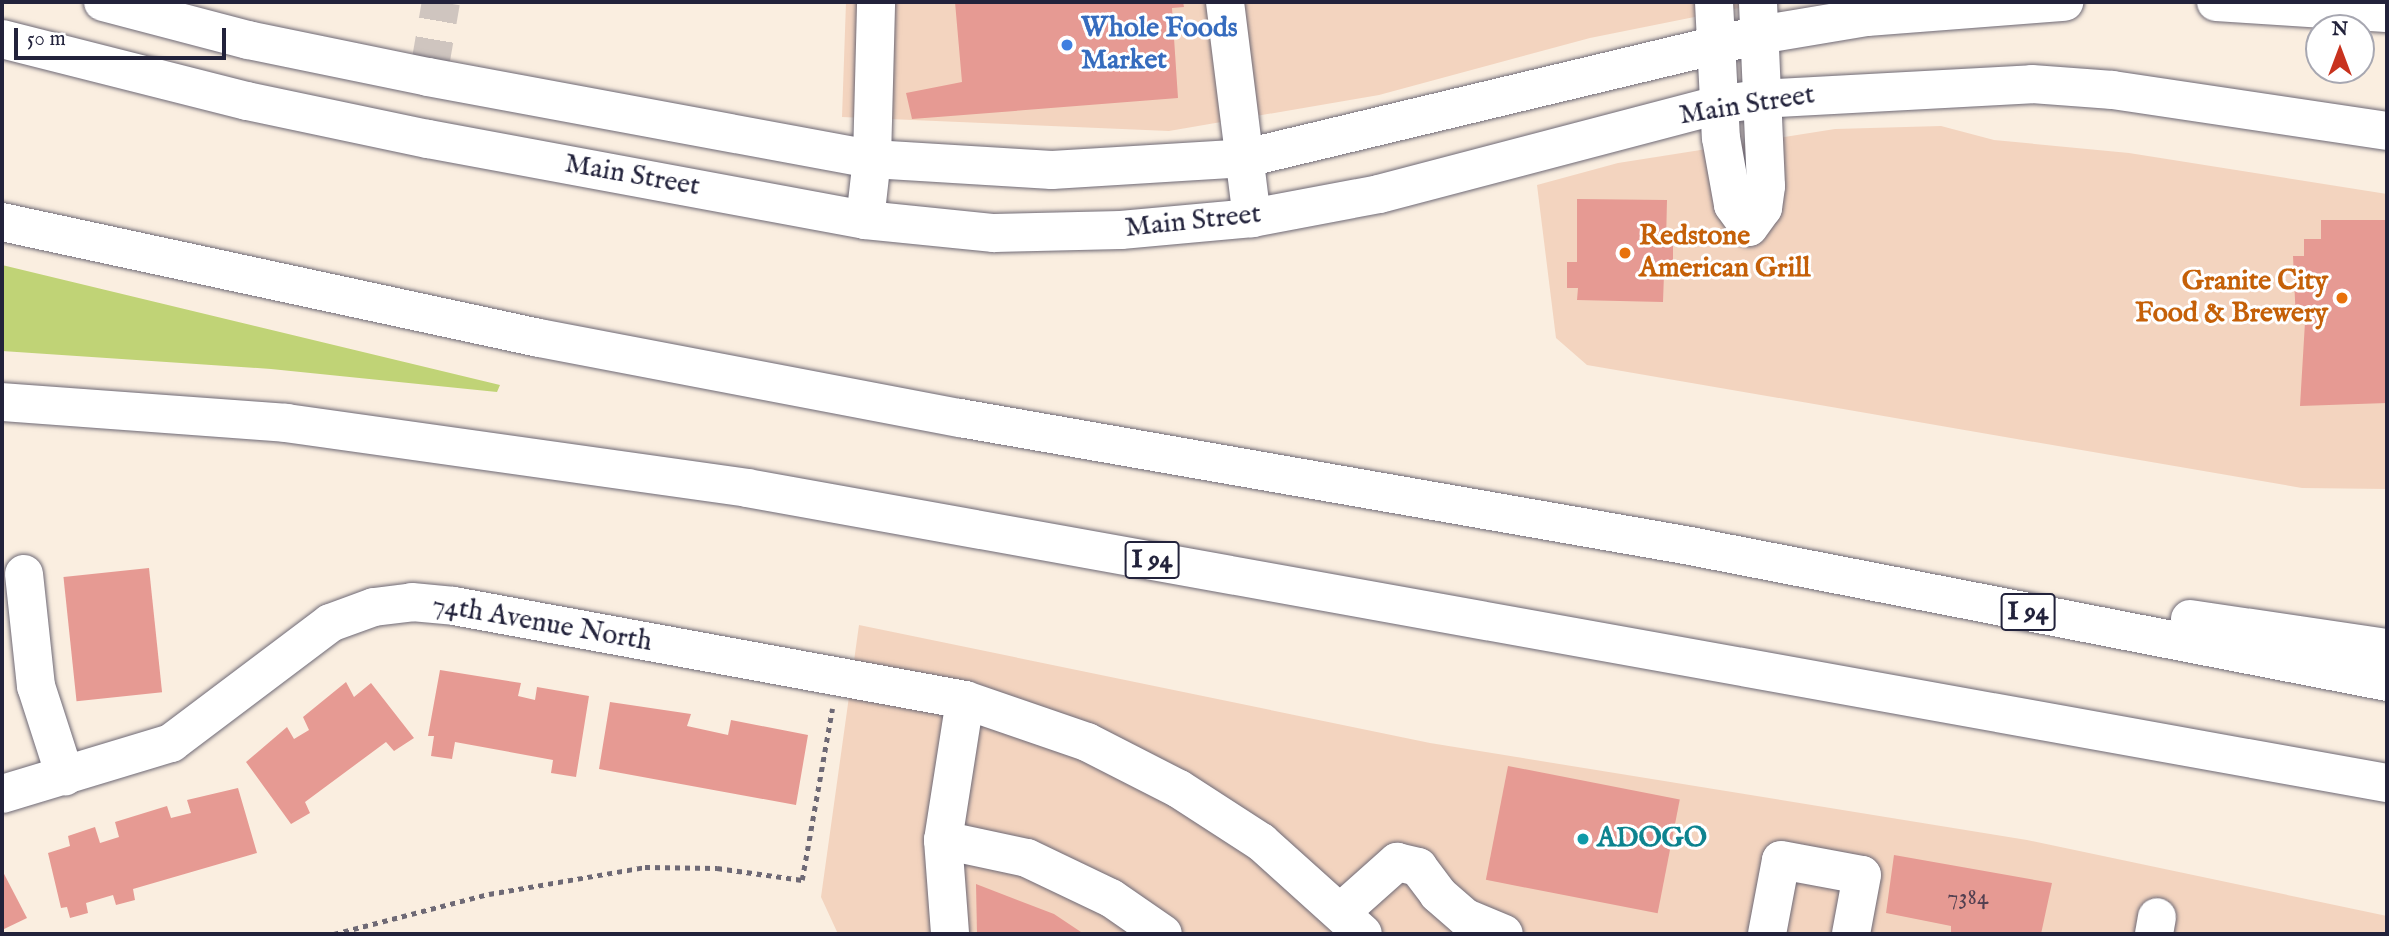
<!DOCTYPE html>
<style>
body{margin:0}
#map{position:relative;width:2389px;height:936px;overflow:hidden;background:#faeee0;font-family:"IM FELL English",serif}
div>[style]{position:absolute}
.built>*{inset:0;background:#f3d4bf}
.green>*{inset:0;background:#c0d376}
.building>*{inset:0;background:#e69a93;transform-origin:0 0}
.minor-tunnel>*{height:38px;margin-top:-19px;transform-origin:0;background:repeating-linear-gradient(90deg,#cfc5bf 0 38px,transparent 0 57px)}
.path>*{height:4.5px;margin-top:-2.25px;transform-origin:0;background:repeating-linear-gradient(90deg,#6e6975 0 5px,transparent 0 10px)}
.roads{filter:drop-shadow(0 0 2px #6e6975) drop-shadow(0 0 2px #6e6975)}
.minor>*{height:38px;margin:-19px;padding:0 19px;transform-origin:19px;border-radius:19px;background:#fff}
.highway>*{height:38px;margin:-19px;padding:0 19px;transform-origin:19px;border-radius:19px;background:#fff}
.dots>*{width:19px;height:19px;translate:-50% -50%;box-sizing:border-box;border:4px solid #fff;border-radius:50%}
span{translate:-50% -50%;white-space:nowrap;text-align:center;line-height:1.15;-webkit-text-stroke:6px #fff;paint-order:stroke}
.number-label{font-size:24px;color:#534051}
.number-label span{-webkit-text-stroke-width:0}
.shield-label span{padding:2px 5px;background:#fff;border:2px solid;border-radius:5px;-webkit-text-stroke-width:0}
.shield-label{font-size:26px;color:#22223b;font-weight:700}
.shop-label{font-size:28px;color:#366cbe;font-weight:700}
.left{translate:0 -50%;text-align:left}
.street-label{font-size:28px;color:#22223b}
.food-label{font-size:28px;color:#c56008;font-weight:700}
.right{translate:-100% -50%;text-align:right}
.culture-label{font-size:28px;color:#0d838f;font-weight:700}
.frame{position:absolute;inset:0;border:4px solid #22223b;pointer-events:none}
.north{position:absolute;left:2305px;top:14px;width:70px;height:70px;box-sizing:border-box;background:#fff;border:2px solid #a7a7b1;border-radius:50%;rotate:0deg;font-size:19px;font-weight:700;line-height:28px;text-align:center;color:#22223b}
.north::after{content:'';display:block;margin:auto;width:24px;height:32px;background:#c8321e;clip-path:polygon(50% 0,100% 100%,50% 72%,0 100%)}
.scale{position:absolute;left:14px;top:28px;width:212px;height:32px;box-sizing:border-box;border:4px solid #22223b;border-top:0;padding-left:9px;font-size:21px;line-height:24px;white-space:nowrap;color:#22223b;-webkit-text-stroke:5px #fff;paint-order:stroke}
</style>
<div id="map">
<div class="built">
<i style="clip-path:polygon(846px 2px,1769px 2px,1590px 38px,1379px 95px,1169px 131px,842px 117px)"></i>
<i style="clip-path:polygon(1941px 126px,1994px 140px,2129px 153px,2387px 194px,2387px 489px,2302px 488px,1587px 365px,1556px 338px,1537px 185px,1618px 163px,1835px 129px)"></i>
<i style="clip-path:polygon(859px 625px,1430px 743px,2027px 840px,2387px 916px,2387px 934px,838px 934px,821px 897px)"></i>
</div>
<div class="green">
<i style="clip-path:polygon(2px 265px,500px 385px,497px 392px,271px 369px,2px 351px)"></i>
</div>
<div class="building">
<i style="clip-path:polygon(955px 2px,1183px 2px,1184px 7px,1172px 8px,1178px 98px,912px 119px,906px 93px,962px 82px)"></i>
<i style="clip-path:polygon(1577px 199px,1667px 200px,1666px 243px,1673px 243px,1673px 274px,1664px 274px,1663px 302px,1577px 300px,1578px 288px,1567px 288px,1567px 262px,1577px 262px)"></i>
<i style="clip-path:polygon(2321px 220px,2387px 220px,2387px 403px,2300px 406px,2305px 322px,2296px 322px,2293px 256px,2304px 256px,2304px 239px,2321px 239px)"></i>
<i style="left:149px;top:568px;width:125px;height:86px;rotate:84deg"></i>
<i style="clip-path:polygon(440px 670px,521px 683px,518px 696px,535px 700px,537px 687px,589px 696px,576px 777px,551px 773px,553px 760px,455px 742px,452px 759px,431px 756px,434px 736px,428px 736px)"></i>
<i style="clip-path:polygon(346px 682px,354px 697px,371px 683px,414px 738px,394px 751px,386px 742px,305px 802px,310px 813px,291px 824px,246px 762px,287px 727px,294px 739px,309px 730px,303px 717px)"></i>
<i style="clip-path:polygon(610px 702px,691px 714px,687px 726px,728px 735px,731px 720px,808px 735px,796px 805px,599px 769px)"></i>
<i style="left:1508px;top:766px;width:175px;height:116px;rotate:11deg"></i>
<i style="clip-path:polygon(238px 788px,257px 853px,133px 889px,135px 900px,116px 905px,113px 895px,86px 903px,88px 913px,70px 918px,67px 907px,61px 908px,48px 853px,70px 846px,68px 836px,95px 827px,100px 843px,119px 837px,115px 822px,167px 806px,171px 818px,191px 813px,187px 800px)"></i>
<i style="clip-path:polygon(1894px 855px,2052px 883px,2041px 934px,1951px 934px,1951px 926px,1886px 913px)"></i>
<i style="clip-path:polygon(2px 870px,27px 918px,2px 930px)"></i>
<i style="clip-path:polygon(976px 884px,1054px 914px,1084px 934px,977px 934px)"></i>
</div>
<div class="minor-tunnel">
<i style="left:428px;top:77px;width:76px;rotate:-80.2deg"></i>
</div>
<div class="path">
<i style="left:334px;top:934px;width:160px;rotate:-14.5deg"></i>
<i style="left:489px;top:894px;width:158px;rotate:-9.8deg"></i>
<i style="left:645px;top:867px;width:72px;rotate:0.8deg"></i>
<i style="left:717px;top:868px;width:86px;rotate:8deg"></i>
<i style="left:802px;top:880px;width:174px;rotate:-80deg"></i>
</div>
<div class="roads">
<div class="minor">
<i style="left:103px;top:2px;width:150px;rotate:14.7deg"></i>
<i style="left:248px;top:40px;width:184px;rotate:11.6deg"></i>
<i style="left:428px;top:77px;width:452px;rotate:10.5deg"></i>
<i style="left:872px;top:159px;width:180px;rotate:3.5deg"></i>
<i style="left:1052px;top:170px;width:194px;rotate:-3.5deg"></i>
<i style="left:1246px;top:158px;width:528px;rotate:-13.48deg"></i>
<i style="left:1759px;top:35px;width:109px;rotate:-9.5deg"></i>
<i style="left:1867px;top:17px;width:198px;rotate:-4.4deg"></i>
<i style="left:1225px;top:2px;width:218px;rotate:82.9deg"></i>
<i style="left:1714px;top:2px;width:136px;rotate:87.1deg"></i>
<i style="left:1721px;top:138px;width:68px;rotate:79.8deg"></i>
<i style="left:1733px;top:205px;width:27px;rotate:54deg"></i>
<i style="left:1749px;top:227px;width:24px;rotate:-54deg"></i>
<i style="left:1763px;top:208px;width:22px;rotate:-82deg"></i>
<i style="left:1766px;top:186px;width:184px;rotate:-92.5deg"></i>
<i style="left:2216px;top:2px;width:171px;rotate:3.7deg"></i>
<i style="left:2px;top:39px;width:253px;rotate:14.2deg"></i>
<i style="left:247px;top:101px;width:185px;rotate:11.9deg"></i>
<i style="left:428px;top:139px;width:444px;rotate:10.5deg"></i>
<i style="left:865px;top:220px;width:130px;rotate:5.8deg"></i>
<i style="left:994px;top:233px;width:127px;rotate:-1.4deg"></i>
<i style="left:1121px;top:230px;width:132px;rotate:-5.2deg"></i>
<i style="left:1252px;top:218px;width:129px;rotate:-10.7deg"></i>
<i style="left:1379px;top:194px;width:350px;rotate:-14.7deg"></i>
<i style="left:1718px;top:105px;width:41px;rotate:-8.3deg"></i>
<i style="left:1759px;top:99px;width:273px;rotate:-3.1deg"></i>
<i style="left:2032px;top:84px;width:81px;rotate:4.2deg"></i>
<i style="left:2113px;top:90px;width:277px;rotate:8.5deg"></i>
<i style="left:865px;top:220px;width:61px;rotate:-83.5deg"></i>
<i style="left:872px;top:159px;width:157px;rotate:-88.5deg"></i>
<i style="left:24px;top:574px;width:113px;rotate:83.9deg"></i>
<i style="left:36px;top:686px;width:95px;rotate:72.1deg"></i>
<i style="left:965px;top:700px;width:142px;rotate:98.9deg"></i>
<i style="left:943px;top:840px;width:86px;rotate:12.1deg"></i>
<i style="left:1027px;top:858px;width:93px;rotate:25.5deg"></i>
<i style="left:1111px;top:898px;width:63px;rotate:34.7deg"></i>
<i style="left:2px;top:794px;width:177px;rotate:-16.8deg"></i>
<i style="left:171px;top:743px;width:199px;rotate:-37deg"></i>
<i style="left:330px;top:623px;width:47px;rotate:-20deg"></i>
<i style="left:374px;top:607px;width:38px;rotate:-7deg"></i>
<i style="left:412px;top:602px;width:42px;rotate:5.4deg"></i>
<i style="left:454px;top:606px;width:520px;rotate:10.42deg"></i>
<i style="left:965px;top:700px;width:129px;rotate:19deg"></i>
<i style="left:1087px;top:742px;width:103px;rotate:27.1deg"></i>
<i style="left:1179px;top:789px;width:98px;rotate:32.9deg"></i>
<i style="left:1261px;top:842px;width:137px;rotate:42deg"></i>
<i style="left:943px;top:840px;width:94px;rotate:85.7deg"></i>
<i style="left:1342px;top:911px;width:74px;rotate:-41.7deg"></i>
<i style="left:1397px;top:862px;width:22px;rotate:13deg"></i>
<i style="left:1418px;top:867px;width:34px;rotate:53deg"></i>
<i style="left:1438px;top:894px;width:37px;rotate:41deg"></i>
<i style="left:1466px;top:918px;width:41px;rotate:22.8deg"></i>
<i style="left:1767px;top:934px;width:75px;rotate:-79.3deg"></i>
<i style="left:1781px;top:860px;width:82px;rotate:10.5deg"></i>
<i style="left:1862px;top:875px;width:60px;rotate:100.6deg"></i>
<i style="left:2154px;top:934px;width:17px;rotate:-80deg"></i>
</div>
<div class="highway">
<i style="left:2px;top:222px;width:549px;rotate:12.19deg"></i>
<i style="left:539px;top:338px;width:429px;rotate:10.8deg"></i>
<i style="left:960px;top:418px;width:736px;rotate:9.94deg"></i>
<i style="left:1685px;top:545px;width:715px;rotate:11.04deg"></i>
<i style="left:2px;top:402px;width:285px;rotate:4.2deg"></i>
<i style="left:286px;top:423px;width:466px;rotate:8deg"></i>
<i style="left:747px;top:488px;width:1666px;rotate:10.2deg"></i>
<i style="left:2190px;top:619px;width:199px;rotate:8.4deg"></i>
</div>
</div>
<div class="dots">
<i style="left:1067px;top:45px;background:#3f7fe0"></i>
<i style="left:1625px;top:253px;background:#e8710a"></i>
<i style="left:2342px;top:298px;background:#e8710a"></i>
<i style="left:1583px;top:839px;background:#0f9aa8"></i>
</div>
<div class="number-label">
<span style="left:1968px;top:898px">7384</span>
</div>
<div class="shield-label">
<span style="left:1152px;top:560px">I 94</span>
<span style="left:2028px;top:612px">I 94</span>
</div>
<div class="shop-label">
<span class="left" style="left:1081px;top:45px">Whole Foods<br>Market</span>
</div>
<div class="street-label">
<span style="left:1747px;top:106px;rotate:-9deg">Main Street</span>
<span style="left:632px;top:176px;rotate:10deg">Main Street</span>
<span style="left:1193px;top:222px;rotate:-6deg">Main Street</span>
<span style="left:542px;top:624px;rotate:10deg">74th Avenue North</span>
</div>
<div class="food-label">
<span class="left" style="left:1639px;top:253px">Redstone<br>American Grill</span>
<span class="right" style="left:2328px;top:298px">Granite City<br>Food &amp; Brewery</span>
</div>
<div class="culture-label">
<span class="left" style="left:1597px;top:839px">ADOGO</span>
</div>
<div class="frame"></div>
<div class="north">N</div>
<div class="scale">50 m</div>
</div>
